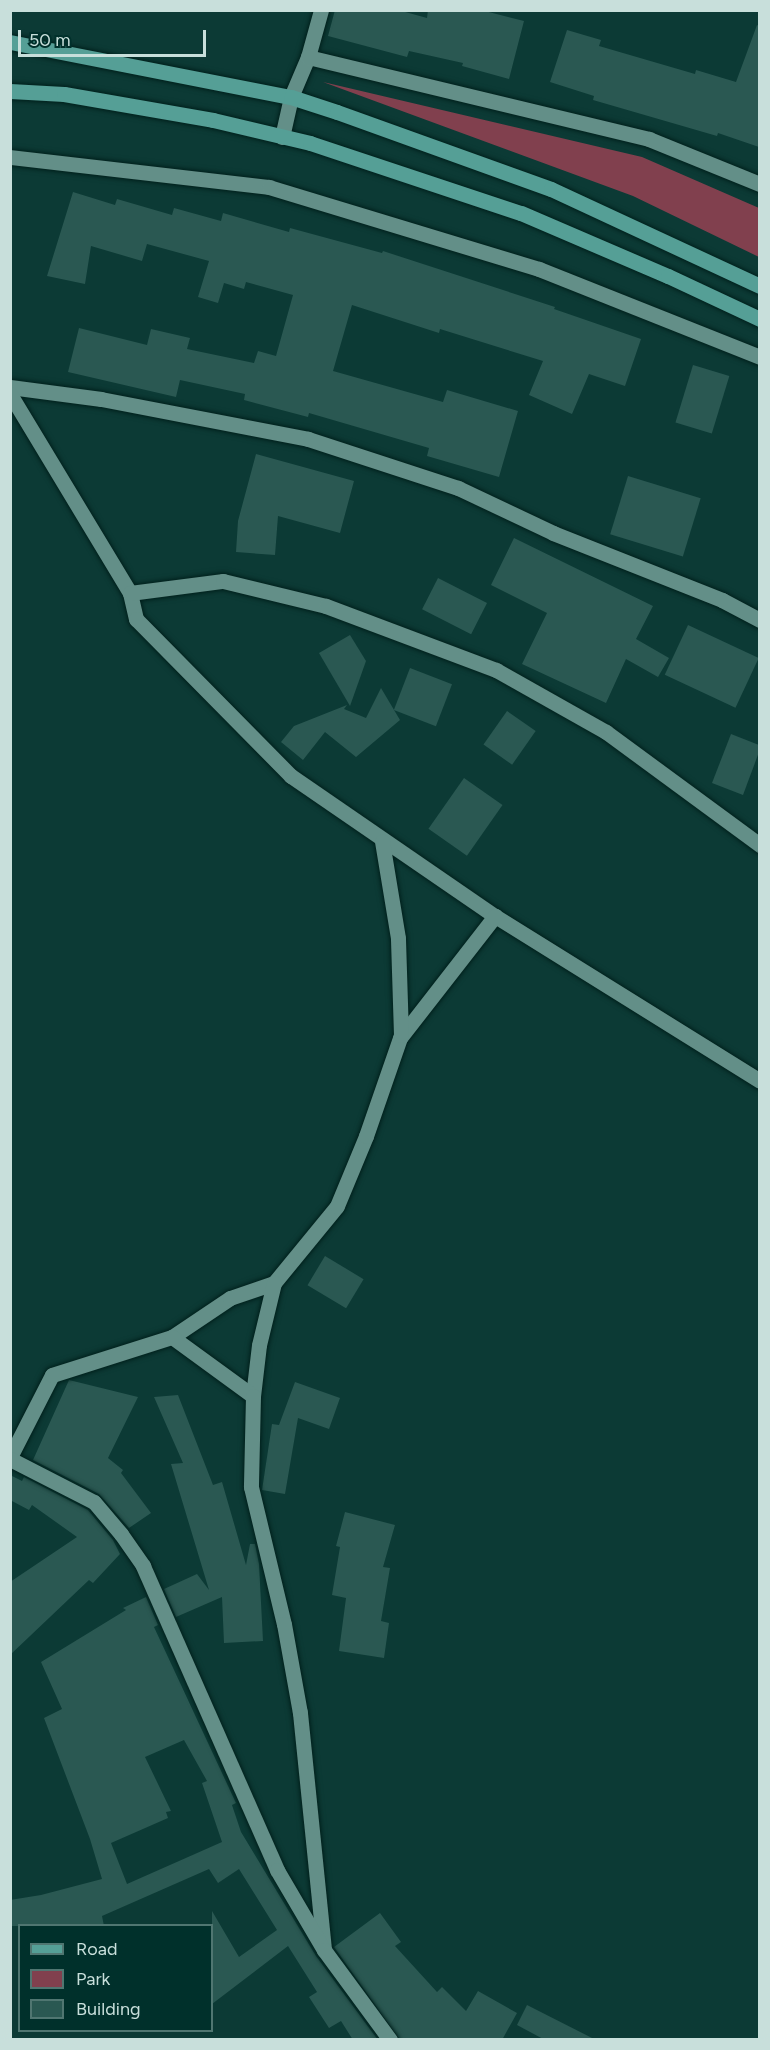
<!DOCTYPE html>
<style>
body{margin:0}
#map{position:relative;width:770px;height:2050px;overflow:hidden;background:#0c3a35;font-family:Figtree,sans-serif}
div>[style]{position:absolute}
.green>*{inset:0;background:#81404e}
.building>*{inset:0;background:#2a5852;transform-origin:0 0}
.roads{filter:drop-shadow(0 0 2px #00201c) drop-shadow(0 0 2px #00201c)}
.minor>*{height:15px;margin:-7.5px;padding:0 7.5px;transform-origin:7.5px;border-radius:7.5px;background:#638f88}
.major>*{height:15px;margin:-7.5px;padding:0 7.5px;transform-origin:7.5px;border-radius:7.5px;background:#559f96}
span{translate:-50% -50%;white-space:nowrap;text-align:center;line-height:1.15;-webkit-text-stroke:6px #00302b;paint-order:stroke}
.frame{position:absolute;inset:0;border:12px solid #c8dfdb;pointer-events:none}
.legend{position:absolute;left:18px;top:1924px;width:195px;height:108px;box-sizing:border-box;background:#00302b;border:2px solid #507671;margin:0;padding:8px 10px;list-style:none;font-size:18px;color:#c8dfdb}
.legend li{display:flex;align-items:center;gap:12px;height:30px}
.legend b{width:30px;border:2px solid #507671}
.scale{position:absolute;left:18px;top:30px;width:188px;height:27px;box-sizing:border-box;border:3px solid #c8dfdb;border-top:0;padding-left:8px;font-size:18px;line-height:21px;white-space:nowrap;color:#c8dfdb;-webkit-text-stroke:4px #00302b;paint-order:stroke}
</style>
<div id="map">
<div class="green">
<i style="clip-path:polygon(323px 82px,642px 157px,759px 208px,759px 257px,633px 196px)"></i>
</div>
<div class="building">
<i style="clip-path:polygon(335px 10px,398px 10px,427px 18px,428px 10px,481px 10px,524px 21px,509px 79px,462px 66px,463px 63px,409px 51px,407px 57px,328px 36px)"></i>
<i style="clip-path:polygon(757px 25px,759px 26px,759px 147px,718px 133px,717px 136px,593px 100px,594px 96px,550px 82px,567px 30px,601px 40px,599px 46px,695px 74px,696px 70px,736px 82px)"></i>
<i style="clip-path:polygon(73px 192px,115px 205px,117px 199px,172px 215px,174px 208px,221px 221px,223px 213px,289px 232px,290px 228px,382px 253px,383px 251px,555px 307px,554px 309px,641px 339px,625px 386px,589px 374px,572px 414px,529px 395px,543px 361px,440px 329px,439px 333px,352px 305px,333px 371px,443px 402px,447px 390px,518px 411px,499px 477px,427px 456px,429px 448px,309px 413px,308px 417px,244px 400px,245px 394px,180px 380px,176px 397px,68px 372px,79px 328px,147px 345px,151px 329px,190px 338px,187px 349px,254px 363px,258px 351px,276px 356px,293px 295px,246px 282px,244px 289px,224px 283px,218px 303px,198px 297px,209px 261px,147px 244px,142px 261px,91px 246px,85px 284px,47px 276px)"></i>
<i style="left:693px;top:365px;width:38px;height:60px;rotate:17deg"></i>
<i style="clip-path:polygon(256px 454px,354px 481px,340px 533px,278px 516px,275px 555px,236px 552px,238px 521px)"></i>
<i style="left:628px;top:476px;width:76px;height:61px;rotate:17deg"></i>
<i style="clip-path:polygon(514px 538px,653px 606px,636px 639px,669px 658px,658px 677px,626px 659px,606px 703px,522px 664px,547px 613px,491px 585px)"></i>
<i style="left:438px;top:578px;width:55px;height:35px;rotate:27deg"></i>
<i style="left:688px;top:625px;width:78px;height:55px;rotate:25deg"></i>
<i style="clip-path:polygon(350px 635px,366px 661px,350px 706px,319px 653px)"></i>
<i style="left:410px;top:668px;width:45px;height:45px;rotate:21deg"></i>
<i style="clip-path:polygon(381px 688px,400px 720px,356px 757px,325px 732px,303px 760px,281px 742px,294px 726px,347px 705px,344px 709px,366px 718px)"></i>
<i style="left:507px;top:711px;width:35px;height:41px;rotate:35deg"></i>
<i style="clip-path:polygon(731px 734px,759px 745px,759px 752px,743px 795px,712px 783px)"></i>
<i style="left:464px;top:778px;width:47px;height:62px;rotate:35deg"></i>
<i style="left:325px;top:1256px;width:45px;height:34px;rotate:31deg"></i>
<i style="clip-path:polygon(69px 1380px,138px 1397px,108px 1458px,123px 1470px,121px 1473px,151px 1513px,129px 1528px,99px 1494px,33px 1460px)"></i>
<i style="clip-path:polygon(295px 1382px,340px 1398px,329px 1429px,298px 1418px,285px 1494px,262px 1490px,272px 1424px,279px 1425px)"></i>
<i style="clip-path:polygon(178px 1395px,213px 1485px,222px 1482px,246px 1565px,250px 1544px,255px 1544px,259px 1564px,263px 1641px,224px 1643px,222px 1597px,176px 1617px,164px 1589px,197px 1574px,209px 1590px,171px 1464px,183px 1463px,154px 1397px)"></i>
<i style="clip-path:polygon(10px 1475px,22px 1481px,24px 1477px,88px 1510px,113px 1540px,120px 1554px,93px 1583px,89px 1580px,10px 1655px,10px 1582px,77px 1537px,32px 1505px,29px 1510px,10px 1500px)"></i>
<i style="clip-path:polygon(345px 1512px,395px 1525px,383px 1567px,390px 1568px,381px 1621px,389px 1623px,384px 1658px,339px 1651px,346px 1598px,332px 1595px,340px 1547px,336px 1546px)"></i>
<i style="clip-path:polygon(evenodd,146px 1597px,158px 1625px,154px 1627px,236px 1803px,232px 1805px,241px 1832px,316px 1956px,378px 2040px,353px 2040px,341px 2021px,329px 2028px,309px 1997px,317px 1992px,288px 1946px,212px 2004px,212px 1911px,239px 1957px,277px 1930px,239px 1869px,218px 1883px,209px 1869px,102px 1916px,104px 1926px,10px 1926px,10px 1900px,41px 1895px,102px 1879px,90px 1839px,44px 1718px,62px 1709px,41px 1662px,126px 1610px,123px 1608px,146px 1597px,184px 1740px,207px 1781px,202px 1783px,222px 1842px,127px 1884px,111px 1843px,168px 1818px,166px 1812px,171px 1811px,145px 1757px,184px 1740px)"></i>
<i style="clip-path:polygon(380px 1913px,401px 1942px,395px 1946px,437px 1992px,442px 1987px,466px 2011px,478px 1991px,517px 2013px,502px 2040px,400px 2040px,334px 1947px)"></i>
<i style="clip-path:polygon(527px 2005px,596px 2040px,545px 2040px,517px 2025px)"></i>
</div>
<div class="roads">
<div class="minor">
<i style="left:308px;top:57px;width:49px;rotate:-74.5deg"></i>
<i style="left:282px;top:137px;width:41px;rotate:-77.3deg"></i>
<i style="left:291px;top:97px;width:43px;rotate:-67deg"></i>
<i style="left:308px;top:57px;width:351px;rotate:13.5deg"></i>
<i style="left:649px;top:139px;width:120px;rotate:22.1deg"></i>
<i style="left:10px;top:157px;width:261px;rotate:6.6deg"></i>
<i style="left:269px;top:187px;width:282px;rotate:16.9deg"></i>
<i style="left:539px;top:269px;width:238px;rotate:21.7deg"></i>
<i style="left:10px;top:387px;width:92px;rotate:7.5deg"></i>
<i style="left:101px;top:399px;width:211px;rotate:10.9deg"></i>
<i style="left:308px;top:439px;width:158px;rotate:18.1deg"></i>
<i style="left:458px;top:488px;width:105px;rotate:25.3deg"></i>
<i style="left:553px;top:533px;width:182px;rotate:21.6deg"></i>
<i style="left:722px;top:600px;width:43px;rotate:27.8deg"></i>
<i style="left:10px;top:394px;width:232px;rotate:58.9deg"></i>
<i style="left:130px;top:593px;width:27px;rotate:77deg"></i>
<i style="left:136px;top:619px;width:221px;rotate:45.4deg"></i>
<i style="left:291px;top:776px;width:247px;rotate:34.5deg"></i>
<i style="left:495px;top:916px;width:312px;rotate:31.9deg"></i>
<i style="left:130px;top:593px;width:94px;rotate:-7.4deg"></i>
<i style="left:223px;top:581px;width:106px;rotate:13.6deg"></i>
<i style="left:326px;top:606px;width:182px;rotate:20.6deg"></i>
<i style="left:496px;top:670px;width:126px;rotate:29.4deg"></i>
<i style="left:606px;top:732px;width:191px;rotate:36.3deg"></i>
<i style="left:400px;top:1038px;width:155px;rotate:-52.1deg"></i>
<i style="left:172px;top:1337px;width:70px;rotate:-33.9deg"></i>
<i style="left:230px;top:1298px;width:46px;rotate:-18.8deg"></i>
<i style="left:274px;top:1283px;width:99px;rotate:-50.7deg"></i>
<i style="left:337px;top:1206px;width:76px;rotate:-67.5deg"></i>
<i style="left:366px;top:1136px;width:107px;rotate:-70.9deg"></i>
<i style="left:401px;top:1035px;width:97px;rotate:-91.8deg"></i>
<i style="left:398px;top:938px;width:98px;rotate:-99.4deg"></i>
<i style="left:253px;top:1396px;width:51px;rotate:-83.3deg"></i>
<i style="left:259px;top:1345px;width:64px;rotate:-76.4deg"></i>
<i style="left:10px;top:1457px;width:92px;rotate:-62.9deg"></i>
<i style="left:52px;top:1375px;width:126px;rotate:-17.6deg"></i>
<i style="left:172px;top:1337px;width:100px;rotate:36.1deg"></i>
<i style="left:253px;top:1396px;width:91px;rotate:91.3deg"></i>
<i style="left:251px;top:1487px;width:141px;rotate:76.5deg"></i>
<i style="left:284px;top:1624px;width:90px;rotate:79.8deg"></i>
<i style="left:300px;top:1713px;width:238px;rotate:84.2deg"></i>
<i style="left:10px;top:1459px;width:94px;rotate:27.1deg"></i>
<i style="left:94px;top:1502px;width:42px;rotate:49.8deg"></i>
<i style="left:121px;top:1534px;width:39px;rotate:55deg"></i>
<i style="left:143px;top:1566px;width:332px;rotate:66.2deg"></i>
<i style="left:277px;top:1870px;width:93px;rotate:59.6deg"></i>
<i style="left:324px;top:1950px;width:112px;rotate:53.7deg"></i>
</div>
<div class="major">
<i style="left:10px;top:42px;width:286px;rotate:11.1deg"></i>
<i style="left:291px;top:97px;width:48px;rotate:18.1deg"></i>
<i style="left:337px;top:112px;width:227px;rotate:19.8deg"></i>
<i style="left:551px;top:189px;width:230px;rotate:24.9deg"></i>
<i style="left:10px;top:91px;width:54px;rotate:3.2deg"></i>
<i style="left:64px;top:94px;width:151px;rotate:9.9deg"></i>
<i style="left:213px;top:120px;width:100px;rotate:13.3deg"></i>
<i style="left:310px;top:143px;width:222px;rotate:18.4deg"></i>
<i style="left:521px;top:213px;width:160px;rotate:23.2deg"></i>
<i style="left:668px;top:276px;width:102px;rotate:25.1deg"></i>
</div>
</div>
<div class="frame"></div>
<ul class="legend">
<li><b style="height:8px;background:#559f96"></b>Road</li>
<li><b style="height:16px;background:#81404e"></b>Park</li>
<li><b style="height:16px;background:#2a5852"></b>Building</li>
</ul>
<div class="scale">50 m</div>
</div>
